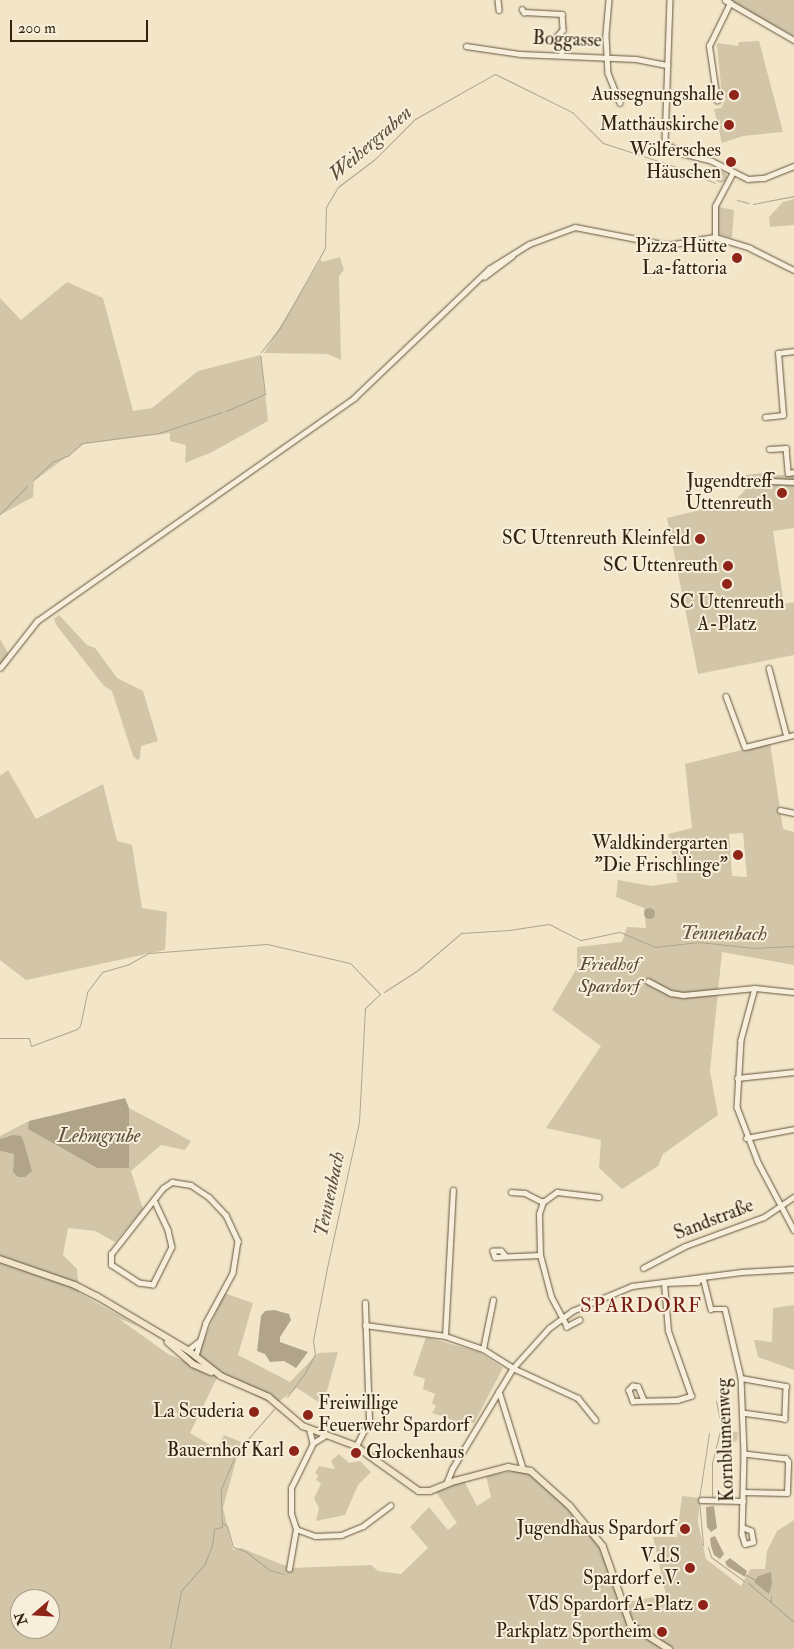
<!DOCTYPE html>
<meta charset="utf-8">
<style>
body{margin:0}
#map{position:relative;width:794px;height:1649px;overflow:hidden;background:#f3e6c8;font-family:"IM FELL Double Pica",serif}
div>[style]{position:absolute}
.green>*{inset:0;background:#d2c5a8}
.round{border-radius:50%}
.water>*{inset:0;background:#b1a488}
.stream>*{height:1px;margin:-0.5px;padding:0 0.5px;transform-origin:0.5px;border-radius:0.5px;background:#b1a488}
.roads{filter:drop-shadow(0 0 1px #62543c) drop-shadow(0 0 1px #62543c)}
.minor>*{height:4.5px;margin:-2.25px;padding:0 2.25px;transform-origin:2.25px;border-radius:2.25px;background:#f7efdb}
.major>*{height:5.5px;margin:-2.75px;padding:0 2.75px;transform-origin:2.75px;border-radius:2.75px;background:#f3e6c8}
.dots>*{width:14px;height:14px;translate:-50% -50%;box-sizing:border-box;border:2px solid #f7efdb;border-radius:50%}
span{translate:-50% -50%;white-space:nowrap;text-align:center;line-height:1.15;-webkit-text-stroke:4px #f7efdb;paint-order:stroke}
.street-label{font-size:19px;color:#32230d}
.poi-label{font-size:19px;color:#32230d}
.right{translate:-100% -50%;text-align:right}
.left{translate:0 -50%;text-align:left}
.park-label{font-size:19px;color:#5a4c34;font-style:italic}
.water-label{font-size:20px;color:#5e5038;font-style:italic}
.quarter-label{font-size:21px;color:#7a1f14;letter-spacing:1px}
.north{position:absolute;left:10px;top:1589px;width:50px;height:50px;box-sizing:border-box;background:#f7efdb;border:1px solid #a89d89;border-radius:50%;rotate:251deg;font-size:14px;font-weight:700;line-height:20px;text-align:center;color:#32230d}
.north::after{content:'';display:block;margin:auto;width:18px;height:22px;background:#8f2418;clip-path:polygon(50% 0,100% 100%,50% 72%,0 100%)}
.scale{position:absolute;left:10px;top:20px;width:138px;height:22px;box-sizing:border-box;border:2px solid #32230d;border-top:0;padding-left:6px;font-size:15px;line-height:18px;white-space:nowrap;color:#32230d;-webkit-text-stroke:4px #f7efdb;paint-order:stroke}
</style>
<div id="map">
<div class="green">
<i style="clip-path:polygon(730px 0,794px 0,794px 36px,758px 17px)"></i>
<i style="clip-path:polygon(759px 41px,783px 132px,743px 136px,722px 143px,714px 109px,721px 108px,726px 99px,722px 95px,717px 45px,718px 43px,738px 46px,739px 42px)"></i>
<i class="round" style="left:715px;top:171px;width:12px;height:12px"></i>
<i style="clip-path:polygon(794px 199px,794px 225px,770px 227px,769px 217px,783px 202px)"></i>
<i style="clip-path:polygon(719px 207px,734px 210px,732px 238px,720px 235px,716px 229px,715px 215px)"></i>
<i style="clip-path:polygon(340px 257px,344px 270px,339px 276px,341px 360px,328px 354px,264px 353px,321px 259px,322px 262px)"></i>
<i style="clip-path:polygon(67px 282px,103px 298px,133px 411px,152px 408px,198px 371px,261px 355px,268px 421px,212px 452px,185px 463px,186px 445px,170px 441px,170px 433px,84px 444px,34px 481px,33px 497px,0 515px,0 298px,21px 320px)"></i>
<i style="clip-path:polygon(770px 472px,770px 475px,794px 475px,794px 528px,773px 531px,784px 604px,794px 602px,794px 655px,698px 674px,667px 518px,733px 502px,746px 489px,746px 475px)"></i>
<i style="clip-path:polygon(59px 615px,87px 645px,95px 648px,117px 678px,143px 691px,158px 741px,141px 746px,140px 758px,137px 760px,133px 756px,112px 691px,104px 686px,57px 626px,54px 619px)"></i>
<i style="clip-path:polygon(0 639px,9px 655px,0 668px)"></i>
<i style="clip-path:polygon(evenodd,770px 743px,783px 829px,794px 832px,794px 965px,722px 952px,710px 1071px,718px 1115px,663px 1154px,658px 1166px,622px 1189px,599px 1168px,601px 1140px,546px 1128px,601px 1046px,552px 1010px,577px 968px,577px 947px,622px 942px,627px 927px,646px 928px,644px 908px,616px 897px,618px 880px,651px 886px,678px 882px,668px 834px,692px 828px,685px 764px,770px 743px,743px 833px,747px 877px,732px 876px,729px 834px,743px 833px)"></i>
<i style="clip-path:polygon(8px 770px,36px 819px,103px 784px,117px 841px,132px 845px,142px 908px,167px 912px,165px 950px,26px 980px,0 960px,0 776px)"></i>
<i style="clip-path:polygon(evenodd,129px 1108px,191px 1141px,185px 1150px,161px 1145px,131px 1171px,143px 1209px,115px 1242px,95px 1231px,68px 1228px,63px 1255px,77px 1269px,79px 1293px,140px 1327px,118px 1318px,168px 1354px,193px 1365px,191px 1361px,196px 1359px,224px 1293px,253px 1303px,238px 1355px,290px 1382px,318px 1353px,338px 1352px,323px 1405px,297px 1388px,274px 1405px,218px 1376px,190px 1433px,217px 1449px,224px 1435px,241px 1442px,223px 1508px,233px 1550px,241px 1548px,291px 1568px,371px 1565px,378px 1571px,401px 1574px,428px 1548px,410px 1527px,429px 1507px,448px 1530px,457px 1523px,436px 1492px,464px 1481px,477px 1506px,491px 1497px,486px 1476px,524px 1469px,541px 1480px,594px 1538px,603px 1552px,621px 1603px,666px 1595px,653px 1537px,677px 1537px,682px 1496px,700px 1498px,698px 1522px,706px 1559px,741px 1586px,750px 1569px,765px 1569px,767px 1551px,777px 1531px,794px 1520px,794px 1649px,0 1649px,0 1151px,14px 1154px,13px 1172px,27px 1157px,21px 1136px,0 1139px,0 1136px,29px 1121px,29px 1129px,97px 1168px,129px 1168px,129px 1108px,20px 1599px,50px 1599px,50px 1629px,20px 1629px,20px 1599px)"></i>
<i style="clip-path:polygon(794px 1305px,794px 1370px,758px 1357px,754px 1340px,772px 1342px,773px 1308px)"></i>
<i style="clip-path:polygon(426px 1337px,479px 1352px,503px 1368px,474px 1423px,462px 1423px,432px 1413px,436px 1406px,432px 1403px,435px 1394px,423px 1389px,425px 1379px,413px 1375px)"></i>
<i style="clip-path:polygon(723px 1431px,738px 1432px,737px 1441px,722px 1445px)"></i>
<i style="clip-path:polygon(339px 1454px,349px 1463px,360px 1461px,371px 1472px,358px 1485px,345px 1515px,316px 1521px,319px 1508px,314px 1499px,321px 1483px,316px 1480px,318px 1475px,315px 1473px,319px 1466px,335px 1469px,331px 1461px)"></i>
</div>
<div class="water">
<i class="round" style="left:643.5px;top:907.5px;width:11px;height:11px"></i>
<i style="clip-path:polygon(125px 1098px,129px 1108px,129px 1168px,97px 1168px,28px 1129px,29px 1121px)"></i>
<i style="clip-path:polygon(13px 1135px,21px 1136px,23px 1140px,32px 1171px,25px 1177px,18px 1177px,13px 1172px,14px 1154px,0 1151px,0 1139px)"></i>
<i style="clip-path:polygon(274px 1310px,289px 1314px,291px 1320px,280px 1337px,280px 1342px,308px 1352px,296px 1368px,284px 1361px,270px 1362px,265px 1354px,257px 1351px,261px 1316px,265px 1311px)"></i>
<i style="clip-path:polygon(714px 1506px,717px 1528px,711px 1532px,707px 1527px,706px 1507px)"></i>
<i style="clip-path:polygon(715px 1536px,724px 1554px,720px 1559px,714px 1555px,711px 1546px,710px 1538px)"></i>
<i style="clip-path:polygon(730px 1558px,747px 1571px,745px 1577px,727px 1566px,725px 1562px)"></i>
<i style="clip-path:polygon(771px 1572px,772px 1584px,769px 1594px,754px 1582px,758px 1576px)"></i>
</div>
<div class="stream">
<i style="left:737px;top:200px;width:12px;rotate:14deg"></i>
<i style="left:753px;top:204px;width:42px;rotate:-11deg"></i>
<i style="left:261px;top:352px;width:31px;rotate:-52deg"></i>
<i style="left:280px;top:328px;width:92px;rotate:-60.6deg"></i>
<i style="left:325px;top:248px;width:41px;rotate:-88.6deg"></i>
<i style="left:326px;top:207px;width:23px;rotate:-59deg"></i>
<i style="left:338px;top:187px;width:46px;rotate:-37.1deg"></i>
<i style="left:375px;top:159px;width:57px;rotate:-45deg"></i>
<i style="left:415px;top:119px;width:92px;rotate:-29.4deg"></i>
<i style="left:495px;top:74px;width:86px;rotate:26.3deg"></i>
<i style="left:572px;top:112px;width:44px;rotate:45deg"></i>
<i style="left:603px;top:143px;width:78px;rotate:18deg"></i>
<i style="left:677px;top:167px;width:41px;rotate:22.8deg"></i>
<i style="left:226px;top:411px;width:43px;rotate:-23.6deg"></i>
<i style="left:265px;top:394px;width:38px;rotate:-97deg"></i>
<i style="left:33px;top:480px;width:26px;rotate:-43deg"></i>
<i style="left:52px;top:462px;width:18px;rotate:-22deg"></i>
<i style="left:69px;top:455px;width:18px;rotate:-43deg"></i>
<i style="left:82px;top:443px;width:78px;rotate:-7.4deg"></i>
<i style="left:159px;top:433px;width:66px;rotate:-18.4deg"></i>
<i style="left:0;top:514px;width:39px;rotate:-46deg"></i>
<i style="left:384px;top:992px;width:40px;rotate:-32.9deg"></i>
<i style="left:418px;top:970px;width:57px;rotate:-40.7deg"></i>
<i style="left:461px;top:933px;width:48px;rotate:-3.6deg"></i>
<i style="left:509px;top:930px;width:40px;rotate:-8.5deg"></i>
<i style="left:549px;top:924px;width:36px;rotate:27deg"></i>
<i style="left:581px;top:940px;width:40px;rotate:-12deg"></i>
<i style="left:620px;top:932px;width:38px;rotate:23deg"></i>
<i style="left:655px;top:947px;width:44px;rotate:-6.5deg"></i>
<i style="left:699px;top:942px;width:55px;rotate:6.2deg"></i>
<i style="left:754px;top:948px;width:40px;rotate:-2.9deg"></i>
<i style="left:0;top:1038px;width:29px"></i>
<i style="left:29px;top:1038px;width:8px;rotate:76deg"></i>
<i style="left:31px;top:1046px;width:49px;rotate:-20.3deg"></i>
<i style="left:77px;top:1029px;width:4px;rotate:-45deg"></i>
<i style="left:80px;top:1026px;width:35px;rotate:-78deg"></i>
<i style="left:87px;top:992px;width:25px;rotate:-53deg"></i>
<i style="left:102px;top:972px;width:26px;rotate:-16deg"></i>
<i style="left:127px;top:965px;width:25px;rotate:-29deg"></i>
<i style="left:149px;top:953px;width:118px;rotate:-4.4deg"></i>
<i style="left:267px;top:944px;width:85px;rotate:12.9deg"></i>
<i style="left:350px;top:963px;width:43px;rotate:45.9deg"></i>
<i style="left:380px;top:994px;width:21px;rotate:137deg"></i>
<i style="left:365px;top:1008px;width:114px;rotate:93deg"></i>
<i style="left:359px;top:1122px;width:149px;rotate:102.4deg"></i>
<i style="left:327px;top:1268px;width:74px;rotate:100.9deg"></i>
<i style="left:313px;top:1341px;width:13px;rotate:81deg"></i>
<i style="left:315px;top:1354px;width:21px;rotate:118deg"></i>
<i style="left:305px;top:1373px;width:30px;rotate:127deg"></i>
<i style="left:716px;top:1401px;width:25px;rotate:78deg"></i>
<i style="left:246px;top:1441px;width:43px;rotate:-48.8deg"></i>
<i style="left:712px;top:1496px;width:33px;rotate:-90deg"></i>
<i style="left:712px;top:1463px;width:32px;rotate:-76deg"></i>
<i style="left:223px;top:1523px;width:5px;rotate:37deg"></i>
<i style="left:227px;top:1526px;width:22px;rotate:74deg"></i>
<i style="left:233px;top:1547px;width:13px;rotate:18deg"></i>
<i style="left:245px;top:1551px;width:31px;rotate:38deg"></i>
<i style="left:269px;top:1570px;width:16px;rotate:15deg"></i>
<i style="left:703px;top:1545px;width:46px;rotate:-95deg"></i>
<i style="left:699px;top:1499px;width:67px;rotate:-81.4deg"></i>
<i style="left:708px;top:1547px;width:10px;rotate:73deg"></i>
<i style="left:711px;top:1557px;width:41px;rotate:36deg"></i>
<i style="left:746px;top:1575px;width:11px;rotate:27deg"></i>
<i style="left:748px;top:1583px;width:60px;rotate:40.3deg"></i>
<i style="left:771px;top:1596px;width:6px;rotate:90deg"></i>
<i style="left:170px;top:1648px;width:58px;rotate:-79.1deg"></i>
<i style="left:181px;top:1591px;width:37px;rotate:-49deg"></i>
<i style="left:205px;top:1563px;width:18px;rotate:-68deg"></i>
<i style="left:212px;top:1546px;width:17px;rotate:-83deg"></i>
<i style="left:214px;top:1529px;width:8px;rotate:-14deg"></i>
<i style="left:222px;top:1527px;width:38px;rotate:-92deg"></i>
<i style="left:221px;top:1489px;width:36px;rotate:-67deg"></i>
</div>
<div class="roads">
<div class="minor">
<i style="left:498px;top:0;width:10px;rotate:84deg"></i>
<i style="left:609px;top:0;width:36px;rotate:95deg"></i>
<i style="left:606px;top:36px;width:37px;rotate:87deg"></i>
<i style="left:608px;top:73px;width:32px;rotate:68deg"></i>
<i style="left:670px;top:0;width:143px;rotate:92deg"></i>
<i style="left:665px;top:143px;width:19px;rotate:32deg"></i>
<i style="left:681px;top:153px;width:32px;rotate:14deg"></i>
<i style="left:712px;top:161px;width:40px;rotate:26.6deg"></i>
<i style="left:748px;top:179px;width:16px;rotate:-4deg"></i>
<i style="left:764px;top:178px;width:32px;rotate:-22deg"></i>
<i style="left:725px;top:0;width:80px;rotate:30.1deg"></i>
<i style="left:522px;top:9px;width:4px;rotate:56deg"></i>
<i style="left:524px;top:12px;width:38px;rotate:3deg"></i>
<i style="left:562px;top:14px;width:16px;rotate:86deg"></i>
<i style="left:563px;top:30px;width:9px;rotate:131deg"></i>
<i style="left:557px;top:37px;width:17px;rotate:73deg"></i>
<i style="left:466px;top:46px;width:55px;rotate:8.4deg"></i>
<i style="left:520px;top:54px;width:116px;rotate:2.5deg"></i>
<i style="left:636px;top:59px;width:32px;rotate:11deg"></i>
<i style="left:717px;top:101px;width:56px;rotate:-98.3deg"></i>
<i style="left:709px;top:46px;width:48px;rotate:-64deg"></i>
<i style="left:715px;top:237px;width:31px;rotate:-90deg"></i>
<i style="left:715px;top:206px;width:36px;rotate:-62deg"></i>
<i style="left:484px;top:277px;width:35px;rotate:-37deg"></i>
<i style="left:765px;top:417px;width:18px;rotate:-6deg"></i>
<i style="left:783px;top:415px;width:62px;rotate:-94.6deg"></i>
<i style="left:778px;top:353px;width:16px;rotate:-7deg"></i>
<i style="left:769px;top:449px;width:17px;rotate:-3deg"></i>
<i style="left:786px;top:448px;width:25px;rotate:85deg"></i>
<i style="left:788px;top:473px;width:6px;rotate:-9deg"></i>
<i style="left:747px;top:480px;width:47px;rotate:2.4deg"></i>
<i style="left:0;top:668px;width:60px;rotate:-51.8deg"></i>
<i style="left:37px;top:621px;width:388px;rotate:-35.1deg"></i>
<i style="left:354px;top:398px;width:187px;rotate:-43.7deg"></i>
<i style="left:489px;top:269px;width:47px;rotate:-32deg"></i>
<i style="left:529px;top:244px;width:49px;rotate:-20.3deg"></i>
<i style="left:575px;top:227px;width:95px;rotate:11deg"></i>
<i style="left:668px;top:245px;width:48px;rotate:-9.7deg"></i>
<i style="left:715px;top:237px;width:37px;rotate:17deg"></i>
<i style="left:750px;top:248px;width:49px;rotate:26.6deg"></i>
<i style="left:769px;top:668px;width:71px;rotate:75.4deg"></i>
<i style="left:726px;top:696px;width:54px;rotate:69.6deg"></i>
<i style="left:745px;top:747px;width:50px;rotate:-13.8deg"></i>
<i style="left:780px;top:810px;width:14px;rotate:12deg"></i>
<i style="left:648px;top:981px;width:26px;rotate:28deg"></i>
<i style="left:671px;top:993px;width:12px;rotate:9deg"></i>
<i style="left:683px;top:995px;width:72px;rotate:-5.6deg"></i>
<i style="left:755px;top:988px;width:39px;rotate:6deg"></i>
<i style="left:755px;top:988px;width:54px;rotate:105.1deg"></i>
<i style="left:741px;top:1040px;width:67px;rotate:93.4deg"></i>
<i style="left:737px;top:1107px;width:59px;rotate:69.1deg"></i>
<i style="left:758px;top:1162px;width:77px;rotate:62.1deg"></i>
<i style="left:737px;top:1078px;width:57px;rotate:-6deg"></i>
<i style="left:746px;top:1138px;width:49px;rotate:-10.6deg"></i>
<i style="left:511px;top:1192px;width:14px;rotate:4deg"></i>
<i style="left:525px;top:1193px;width:20px;rotate:27deg"></i>
<i style="left:155px;top:1202px;width:31px;rotate:65deg"></i>
<i style="left:168px;top:1230px;width:17px;rotate:77deg"></i>
<i style="left:172px;top:1247px;width:42px;rotate:116.6deg"></i>
<i style="left:153px;top:1285px;width:14px;rotate:-172deg"></i>
<i style="left:139px;top:1283px;width:33px;rotate:-147deg"></i>
<i style="left:111px;top:1265px;width:11px;rotate:-90deg"></i>
<i style="left:111px;top:1254px;width:84px;rotate:-51.8deg"></i>
<i style="left:163px;top:1188px;width:11px;rotate:-34deg"></i>
<i style="left:172px;top:1182px;width:19px;rotate:9deg"></i>
<i style="left:191px;top:1185px;width:22px;rotate:34deg"></i>
<i style="left:209px;top:1197px;width:25px;rotate:47deg"></i>
<i style="left:226px;top:1215px;width:29px;rotate:65deg"></i>
<i style="left:238px;top:1241px;width:32px;rotate:99deg"></i>
<i style="left:233px;top:1273px;width:57px;rotate:118.4deg"></i>
<i style="left:206px;top:1323px;width:34px;rotate:107deg"></i>
<i style="left:505px;top:1256px;width:6px;rotate:-129deg"></i>
<i style="left:501px;top:1251px;width:8px;rotate:180deg"></i>
<i style="left:493px;top:1251px;width:6px;rotate:72deg"></i>
<i style="left:495px;top:1257px;width:45px;rotate:-2.5deg"></i>
<i style="left:643px;top:1268px;width:47px;rotate:-27.6deg"></i>
<i style="left:685px;top:1246px;width:84px;rotate:-20.2deg"></i>
<i style="left:764px;top:1217px;width:36px;rotate:-34deg"></i>
<i style="left:703px;top:1277px;width:33px;rotate:76deg"></i>
<i style="left:711px;top:1309px;width:14px"></i>
<i style="left:725px;top:1309px;width:71px;rotate:76.9deg"></i>
<i style="left:741px;top:1378px;width:76px;rotate:87.7deg"></i>
<i style="left:744px;top:1454px;width:80px;rotate:91.4deg"></i>
<i style="left:742px;top:1534px;width:10px;rotate:73deg"></i>
<i style="left:745px;top:1544px;width:8px;rotate:-14deg"></i>
<i style="left:753px;top:1542px;width:11px;rotate:-100deg"></i>
<i style="left:751px;top:1531px;width:9px;rotate:-159deg"></i>
<i style="left:665px;top:1283px;width:32px;rotate:-2deg"></i>
<i style="left:697px;top:1282px;width:8px;rotate:-40deg"></i>
<i style="left:580px;top:1320px;width:15px;rotate:152deg"></i>
<i style="left:567px;top:1327px;width:34px;rotate:-118deg"></i>
<i style="left:551px;top:1297px;width:43px;rotate:-104.7deg"></i>
<i style="left:540px;top:1255px;width:41px;rotate:-91.4deg"></i>
<i style="left:539px;top:1214px;width:13px;rotate:-72deg"></i>
<i style="left:543px;top:1202px;width:17px;rotate:-36deg"></i>
<i style="left:557px;top:1192px;width:42px;rotate:6.8deg"></i>
<i style="left:365px;top:1325px;width:81px;rotate:7.8deg"></i>
<i style="left:445px;top:1336px;width:40px;rotate:18.9deg"></i>
<i style="left:483px;top:1349px;width:36px;rotate:32deg"></i>
<i style="left:513px;top:1368px;width:72px;rotate:24.8deg"></i>
<i style="left:578px;top:1398px;width:28px;rotate:51deg"></i>
<i style="left:445px;top:1336px;width:146px;rotate:-86.9deg"></i>
<i style="left:483px;top:1349px;width:50px;rotate:-78.5deg"></i>
<i style="left:188px;top:1350px;width:14px;rotate:-39deg"></i>
<i style="left:741px;top:1378px;width:46px;rotate:10.1deg"></i>
<i style="left:786px;top:1386px;width:33px;rotate:92deg"></i>
<i style="left:785px;top:1419px;width:43px;rotate:-172.1deg"></i>
<i style="left:499px;top:1391px;width:81px;rotate:72.7deg"></i>
<i style="left:643px;top:1399px;width:13px;rotate:-113deg"></i>
<i style="left:638px;top:1387px;width:5px;rotate:-169deg"></i>
<i style="left:633px;top:1386px;width:6px;rotate:135deg"></i>
<i style="left:629px;top:1390px;width:12px;rotate:70deg"></i>
<i style="left:633px;top:1401px;width:44px;rotate:-1.3deg"></i>
<i style="left:677px;top:1400px;width:15px;rotate:-16deg"></i>
<i style="left:691px;top:1396px;width:69px;rotate:-109.5deg"></i>
<i style="left:668px;top:1331px;width:48px;rotate:-94.8deg"></i>
<i style="left:310px;top:1431px;width:12px;rotate:76deg"></i>
<i style="left:356px;top:1446px;width:29px;rotate:-63deg"></i>
<i style="left:369px;top:1420px;width:117px;rotate:-92deg"></i>
<i style="left:446px;top:1484px;width:16px;rotate:-68deg"></i>
<i style="left:452px;top:1469px;width:118px;rotate:-58.9deg"></i>
<i style="left:513px;top:1368px;width:54px;rotate:-48deg"></i>
<i style="left:549px;top:1328px;width:29px;rotate:-36deg"></i>
<i style="left:572px;top:1311px;width:65px;rotate:-22.6deg"></i>
<i style="left:632px;top:1286px;width:110px;rotate:-7.3deg"></i>
<i style="left:741px;top:1272px;width:53px;rotate:-3.2deg"></i>
<i style="left:743px;top:1492px;width:44px;rotate:1.3deg"></i>
<i style="left:787px;top:1493px;width:31px;rotate:-88deg"></i>
<i style="left:788px;top:1462px;width:4px;rotate:-124deg"></i>
<i style="left:786px;top:1459px;width:42px;rotate:-173.2deg"></i>
<i style="left:701px;top:1500px;width:42px;rotate:1.4deg"></i>
<i style="left:296px;top:1529px;width:20px;rotate:20deg"></i>
<i style="left:315px;top:1536px;width:26px;rotate:-2deg"></i>
<i style="left:341px;top:1535px;width:24px;rotate:-22deg"></i>
<i style="left:363px;top:1526px;width:34px;rotate:-37deg"></i>
<i style="left:289px;top:1569px;width:41px;rotate:-80.1deg"></i>
<i style="left:296px;top:1529px;width:16px;rotate:-108deg"></i>
<i style="left:291px;top:1514px;width:26px;rotate:-90deg"></i>
<i style="left:291px;top:1488px;width:50px;rotate:-63.9deg"></i>
<i style="left:313px;top:1443px;width:13px;rotate:-32deg"></i>
</div>
<div class="major">
<i style="left:0;top:1259px;width:79px;rotate:19.1deg"></i>
<i style="left:75px;top:1285px;width:25px;rotate:27deg"></i>
<i style="left:97px;top:1296px;width:106px;rotate:30.7deg"></i>
<i style="left:188px;top:1350px;width:42px;rotate:38.2deg"></i>
<i style="left:221px;top:1376px;width:52px;rotate:23.6deg"></i>
<i style="left:269px;top:1397px;width:45px;rotate:40.5deg"></i>
<i style="left:303px;top:1426px;width:57px;rotate:20.7deg"></i>
<i style="left:356px;top:1446px;width:77px;rotate:35.5deg"></i>
<i style="left:419px;top:1491px;width:11px"></i>
<i style="left:430px;top:1491px;width:27px;rotate:-22deg"></i>
<i style="left:455px;top:1481px;width:55px;rotate:-14.8deg"></i>
<i style="left:508px;top:1467px;width:23px;rotate:10deg"></i>
<i style="left:531px;top:1471px;width:52px;rotate:41.9deg"></i>
<i style="left:570px;top:1506px;width:52px;rotate:50.5deg"></i>
<i style="left:603px;top:1546px;width:84px;rotate:70.5deg"></i>
<i style="left:631px;top:1625px;width:45px;rotate:32.3deg"></i>
<i style="left:168px;top:1342px;width:33px;rotate:41deg"></i>
<i style="left:193px;top:1364px;width:20px;rotate:24deg"></i>
</div>
</div>
<div class="dots">
<i style="left:734px;top:95px;background:#8f2418"></i>
<i style="left:729px;top:125px;background:#8f2418"></i>
<i style="left:731px;top:162px;background:#8f2418"></i>
<i style="left:737px;top:258px;background:#8f2418"></i>
<i style="left:782px;top:493px;background:#8f2418"></i>
<i style="left:700px;top:539px;background:#8f2418"></i>
<i style="left:728px;top:566px;background:#8f2418"></i>
<i style="left:727px;top:584px;background:#8f2418"></i>
<i style="left:738px;top:855px;background:#8f2418"></i>
<i style="left:254px;top:1412px;background:#8f2418"></i>
<i style="left:308px;top:1415px;background:#8f2418"></i>
<i style="left:294px;top:1451px;background:#8f2418"></i>
<i style="left:356px;top:1453px;background:#8f2418"></i>
<i style="left:685px;top:1529px;background:#8f2418"></i>
<i style="left:690px;top:1568px;background:#8f2418"></i>
<i style="left:703px;top:1605px;background:#8f2418"></i>
<i style="left:662px;top:1632px;background:#8f2418"></i>
</div>
<div class="street-label">
<span style="left:567px;top:40px;rotate:2deg">Boggasse</span>
<span style="left:714px;top:1220px;rotate:-21deg">Sandstraße</span>
<span style="left:726px;top:1440px;rotate:-92deg">Kornblumenweg</span>
</div>
<div class="poi-label">
<span class="right" style="left:724px;top:95px">Aussegnungshalle</span>
<span class="right" style="left:719px;top:125px">Matthäuskirche</span>
<span class="right" style="left:721px;top:162px">Wölfersches<br>Häuschen</span>
<span class="right" style="left:727px;top:258px">Pizza Hütte<br>La-fattoria</span>
<span class="right" style="left:772px;top:493px">Jugendtreff<br>Uttenreuth</span>
<span class="right" style="left:690px;top:539px">SC Uttenreuth Kleinfeld</span>
<span class="right" style="left:718px;top:566px">SC Uttenreuth</span>
<span style="left:727px;top:614px">SC Uttenreuth<br>A-Platz</span>
<span class="right" style="left:728px;top:855px">Waldkindergarten<br>"Die Frischlinge"</span>
<span class="left" style="left:318px;top:1415px">Freiwillige<br>Feuerwehr Spardorf</span>
<span class="right" style="left:244px;top:1412px">La Scuderia</span>
<span class="right" style="left:284px;top:1451px">Bauernhof Karl</span>
<span class="left" style="left:366px;top:1453px">Glockenhaus</span>
<span class="right" style="left:675px;top:1529px">Jugendhaus Spardorf</span>
<span class="right" style="left:680px;top:1568px">V.d.S<br>Spardorf e.V.</span>
<span class="right" style="left:693px;top:1605px">VdS Spardorf A-Platz</span>
<span class="right" style="left:652px;top:1632px">Parkplatz Sportheim</span>
</div>
<div class="park-label">
<span style="left:609px;top:976px">Friedhof<br>Spardorf</span>
</div>
<div class="water-label">
<span style="left:370px;top:143px;rotate:-41deg">Weihergraben</span>
<span style="left:724px;top:933px;rotate:1deg">Tennenbach</span>
<span style="left:99px;top:1135px">Lehmgrube</span>
<span style="left:329px;top:1194px;rotate:-78deg">Tennenbach</span>
</div>
<div class="quarter-label">
<span style="left:641px;top:1306px">SPARDORF</span>
</div>
<div class="north">N</div>
<div class="scale">200 m</div>
</div>
